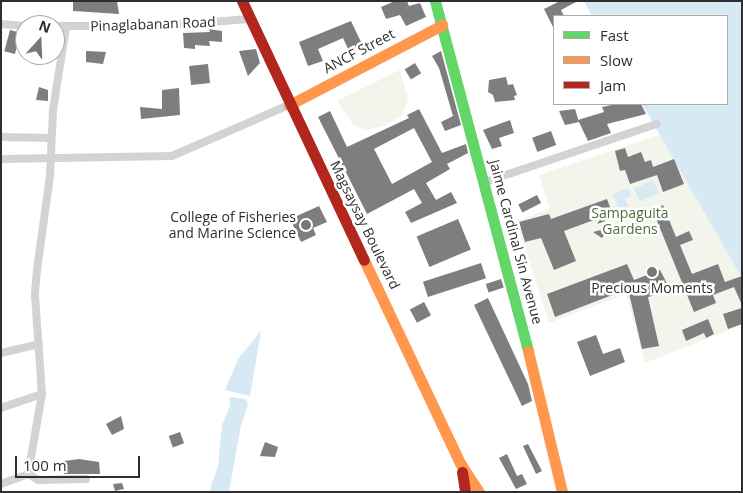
<!DOCTYPE html>
<style>
body{margin:0}
#map{position:relative;width:743px;height:493px;overflow:hidden;background:#fff;font-family:"Open Sans",sans-serif}
div>[style]{position:absolute}
.green>*{inset:0;background:#f1f5eb}
.water>*{inset:0;background:#d7e9f2;transform-origin:0 0}
.building>*{inset:0;background:#7e7e7e;transform-origin:0 0}
.round{border-radius:50%}
.street>*{height:8px;margin:-4px;padding:0 4px;transform-origin:4px;border-radius:4px;background:#d3d3d3}
.fast>*{height:11px;margin:-5.5px;padding:0 5.5px;transform-origin:5.5px;border-radius:5.5px;background:#63d668}
.slow>*{height:11px;margin:-5.5px;padding:0 5.5px;transform-origin:5.5px;border-radius:5.5px;background:#ff974d}
.jam>*{height:11px;margin:-5.5px;padding:0 5.5px;transform-origin:5.5px;border-radius:5.5px;background:#b3261e}
.dots>*{width:14px;height:14px;translate:-50% -50%;box-sizing:border-box;border:2px solid #fff;border-radius:50%}
span{translate:-50% -50%;white-space:nowrap;text-align:center;line-height:1.15;-webkit-text-stroke:5px #fff;paint-order:stroke}
.street-label{font-size:14px;color:#2e2e2e}
.park-label{font-size:14px;color:#536b3a}
.poi-label{font-size:14px;color:#2e2e2e}
.right{translate:-100% -50%;text-align:right}
.frame{position:absolute;inset:0;border:2px solid #2e2e2e;pointer-events:none}
.legend{position:absolute;left:553px;top:15px;width:175px;height:90px;box-sizing:border-box;background:#fff;border:1px solid #ababab;margin:0;padding:6px 9px;list-style:none;font-size:15px;color:#2e2e2e}
.legend li{display:flex;align-items:center;gap:10px;height:25px}
.legend b{width:25px;border:1px solid #ababab}
.north{position:absolute;left:15px;top:15px;width:50px;height:50px;box-sizing:border-box;background:#fff;border:1px solid #ababab;border-radius:50%;rotate:20deg;font-size:14px;font-weight:700;line-height:20px;text-align:center;color:#2e2e2e}
.north::after{content:'';display:block;margin:auto;width:18px;height:22px;background:#777;clip-path:polygon(50% 0,100% 100%,50% 72%,0 100%)}
.scale{position:absolute;left:15px;top:456px;width:125px;height:22px;box-sizing:border-box;border:2px solid #2e2e2e;border-top:0;padding-left:6px;font-size:15px;line-height:18px;white-space:nowrap;color:#2e2e2e;-webkit-text-stroke:4px #fff;paint-order:stroke}
</style>
<div id="map">
<div class="green">
<i style="clip-path:polygon(400px 70px,408px 99px,402px 115px,386px 125px,369px 130px,354px 126px,337px 101px)"></i>
<i style="clip-path:polygon(665px 133px,742px 270px,742px 325px,645px 363px,626px 294px,549px 323px,516px 221px,550px 209px,539px 175px)"></i>
</div>
<div class="water">
<i style="clip-path:polygon(584px 1px,742px 1px,742px 278px,642px 104px,727px 104px,727px 16px,592px 16px)"></i>
<i style="left:653px;top:180px;width:14px;height:21px;rotate:65deg"></i>
<i style="clip-path:polygon(628px 188px,631px 196px,625px 199px,628px 206px,619px 210px,613px 194px)"></i>
<i style="clip-path:polygon(261px 331px,250px 396px,225px 390px,238px 359px)"></i>
<i style="clip-path:polygon(229px 397px,246px 399px,248px 405px,241px 425px,229px 492px,209px 492px,218px 466px,222px 425px,230px 406px)"></i>
</div>
<div class="building">
<i style="clip-path:polygon(73px 1px,117px 1px,119px 14px,73px 11px)"></i>
<i style="clip-path:polygon(395px 1px,407px 1px,409px 6px,420px 3px,426px 17px,406px 26px,400px 15px,386px 19px,381px 7px)"></i>
<i style="clip-path:polygon(560px 1px,578px 1px,561px 10px,564px 16px,554px 16px,554px 29px,544px 9px)"></i>
<i style="clip-path:polygon(351px 21px,362px 44px,349px 51px,343px 38px,318px 49px,323px 61px,308px 66px,299px 42px)"></i>
<i style="clip-path:polygon(209px 29px,222px 31px,222px 42px,209px 41px,210px 46px,195px 45px,195px 49px,184px 48px,183px 33px,210px 32px)"></i>
<i style="left:10px;top:30px;width:11px;height:22px;rotate:15deg"></i>
<i style="clip-path:polygon(256px 49px,260px 63px,248px 76px,239px 51px)"></i>
<i style="clip-path:polygon(86px 51px,106px 52px,103px 64px,86px 62px)"></i>
<i style="clip-path:polygon(441px 51px,461px 125px,445px 131px,441px 122px,453px 116px,439px 68px,432px 56px)"></i>
<i style="left:415px;top:63px;width:12px;height:12px;rotate:59deg"></i>
<i style="left:208px;top:64px;width:19px;height:19px;rotate:84deg"></i>
<i style="clip-path:polygon(506px 77px,508px 85px,513px 84px,517px 95px,514px 96px,515px 100px,495px 102px,493px 95px,488px 92px,489px 80px)"></i>
<i style="clip-path:polygon(39px 87px,48px 90px,48px 101px,36px 100px)"></i>
<i style="clip-path:polygon(179px 88px,180px 115px,141px 119px,140px 107px,162px 109px,162px 90px)"></i>
<i style="clip-path:polygon(616px 104px,641px 104px,646px 114px,607px 124px,611px 133px,588px 141px,578px 120px,604px 112px,602px 107px)"></i>
<i style="clip-path:polygon(evenodd,419px 109px,442px 153px,466px 144px,468px 153px,447px 164px,450px 169px,426px 183px,436px 200px,451px 192px,457px 203px,411px 223px,405px 212px,422px 203px,414px 189px,367px 214px,318px 117px,330px 111px,347px 147px,409px 118px,407px 115px,419px 109px,414px 128px,432px 162px,392px 184px,374px 149px,414px 128px)"></i>
<i style="clip-path:polygon(575px 109px,579px 122px,565px 125px,559px 111px)"></i>
<i style="clip-path:polygon(510px 120px,514px 133px,499px 138px,502px 146px,492px 149px,483px 130px)"></i>
<i style="left:551px;top:131px;width:15px;height:20px;rotate:70deg"></i>
<i style="clip-path:polygon(625px 148px,628px 157px,641px 152px,645px 162px,651px 160px,653px 167px,674px 159px,684px 184px,663px 192px,657px 175px,630px 184px,625px 170px,620px 171px,615px 151px)"></i>
<i style="left:537px;top:195px;width:9px;height:21px;rotate:63deg"></i>
<i style="clip-path:polygon(607px 199px,614px 218px,597px 224px,602px 217px,564px 231px,576px 261px,554px 270px,541px 238px,525px 242px,519px 222px,549px 214px,551px 219px)"></i>
<i style="clip-path:polygon(663px 205px,676px 237px,689px 231px,693px 240px,680px 245px,692px 274px,718px 264px,725px 282px,742px 276px,742px 305px,734px 287px,713px 295px,716px 303px,694px 312px,653px 211px)"></i>
<i style="clip-path:polygon(319px 206px,327px 222px,313px 228px,316px 235px,301px 242px,290px 219px)"></i>
<i style="left:458px;top:219px;width:33px;height:45px;rotate:67deg"></i>
<i class="round" style="left:630px;top:223px;width:10px;height:10px"></i>
<i style="clip-path:polygon(609px 228px,602px 238px,593px 232px)"></i>
<i style="left:481px;top:263px;width:16px;height:61px;rotate:72deg"></i>
<i style="clip-path:polygon(627px 264px,634px 280px,660px 270px,671px 291px,648px 297px,659px 346px,642px 349px,628px 289px,555px 317px,547px 294px)"></i>
<i style="left:501px;top:279px;width:9px;height:16px;rotate:72deg"></i>
<i style="clip-path:polygon(488px 298px,528px 384px,532px 401px,522px 406px,474px 305px)"></i>
<i style="left:424px;top:302px;width:15px;height:16px;rotate:62deg"></i>
<i style="clip-path:polygon(742px 308px,742px 324px,728px 329px,723px 314px)"></i>
<i style="clip-path:polygon(708px 319px,714px 334px,706px 338px,704px 333px,686px 341px,682px 330px)"></i>
<i style="clip-path:polygon(596px 335px,603px 354px,620px 348px,625px 362px,590px 376px,577px 342px)"></i>
<i style="clip-path:polygon(121px 416px,124px 429px,112px 435px,106px 424px)"></i>
<i style="left:180px;top:432px;width:12px;height:12px;rotate:70deg"></i>
<i style="clip-path:polygon(265px 442px,278px 447px,275px 457px,260px 456px)"></i>
<i style="clip-path:polygon(528px 444px,542px 471px,536px 474px,523px 446px)"></i>
<i style="clip-path:polygon(507px 454px,517px 476px,522px 474px,527px 484px,516px 489px,499px 458px)"></i>
<i style="clip-path:polygon(79px 459px,99px 462px,100px 474px,64px 474px,64px 461px)"></i>
<i style="clip-path:polygon(122px 483px,124px 489px,115px 491px,113px 484px)"></i>
</div>
<div class="street">
<i style="left:1px;top:24px;width:24px;rotate:5deg"></i>
<i style="left:55px;top:26px;width:102px"></i>
<i style="left:157px;top:26px;width:93px;rotate:-4.3deg"></i>
<i style="left:66px;top:27px;width:84px;rotate:98.9deg"></i>
<i style="left:53px;top:110px;width:66px;rotate:92.6deg"></i>
<i style="left:50px;top:176px;width:95px;rotate:97.9deg"></i>
<i style="left:37px;top:270px;width:25px;rotate:95deg"></i>
<i style="left:35px;top:295px;width:99px;rotate:86deg"></i>
<i style="left:42px;top:394px;width:81px;rotate:99.9deg"></i>
<i style="left:28px;top:474px;width:12px;rotate:31deg"></i>
<i style="left:38px;top:480px;width:48px;rotate:-1.2deg"></i>
<i style="left:1px;top:137px;width:49px;rotate:1.2deg"></i>
<i style="left:1px;top:159px;width:171px;rotate:-1deg"></i>
<i style="left:172px;top:156px;width:128px;rotate:-23.6deg"></i>
<i style="left:485px;top:182px;width:181px;rotate:-18.7deg"></i>
<i style="left:1px;top:353px;width:39px;rotate:-13deg"></i>
<i style="left:1px;top:408px;width:43px;rotate:-18.9deg"></i>
<i style="left:1px;top:484px;width:29px;rotate:-20deg"></i>
</div>
<div class="fast">
<i style="left:435px;top:1px;width:362px;rotate:75.1deg"></i>
</div>
<div class="slow">
<i style="left:289px;top:105px;width:173px;rotate:-27.6deg"></i>
<i style="left:364px;top:260px;width:225px;rotate:64.7deg"></i>
<i style="left:460px;top:463px;width:35px;rotate:57deg"></i>
<i style="left:528px;top:351px;width:145px;rotate:76.4deg"></i>
</div>
<div class="jam">
<i style="left:242px;top:1px;width:286px;rotate:64.8deg"></i>
<i style="left:462px;top:472px;width:20px;rotate:81deg"></i>
</div>
<div class="dots">
<i style="left:306px;top:225px;background:#777"></i>
<i style="left:652px;top:272px;background:#777"></i>
</div>
<div class="street-label">
<span style="left:153px;top:24px;rotate:-2deg">Pinaglabanan Road</span>
<span style="left:359px;top:51px;rotate:-28deg">ANCF Street</span>
<span style="left:365px;top:225px;rotate:64deg">Magsaysay Boulevard</span>
<span style="left:516px;top:242px;rotate:75deg">Jaime Cardinal Sin Avenue</span>
</div>
<div class="park-label">
<span style="left:630px;top:221px">Sampaguita<br>Gardens</span>
</div>
<div class="poi-label">
<span class="right" style="left:296px;top:225px">College of Fisheries<br>and Marine Science</span>
<span style="left:652px;top:288px">Precious Moments</span>
</div>
<div class="frame"></div>
<ul class="legend">
<li><b style="height:6px;background:#63d668"></b>Fast</li>
<li><b style="height:6px;background:#ff974d"></b>Slow</li>
<li><b style="height:6px;background:#b3261e"></b>Jam</li>
</ul>
<div class="north">N</div>
<div class="scale">100 m</div>
</div>
